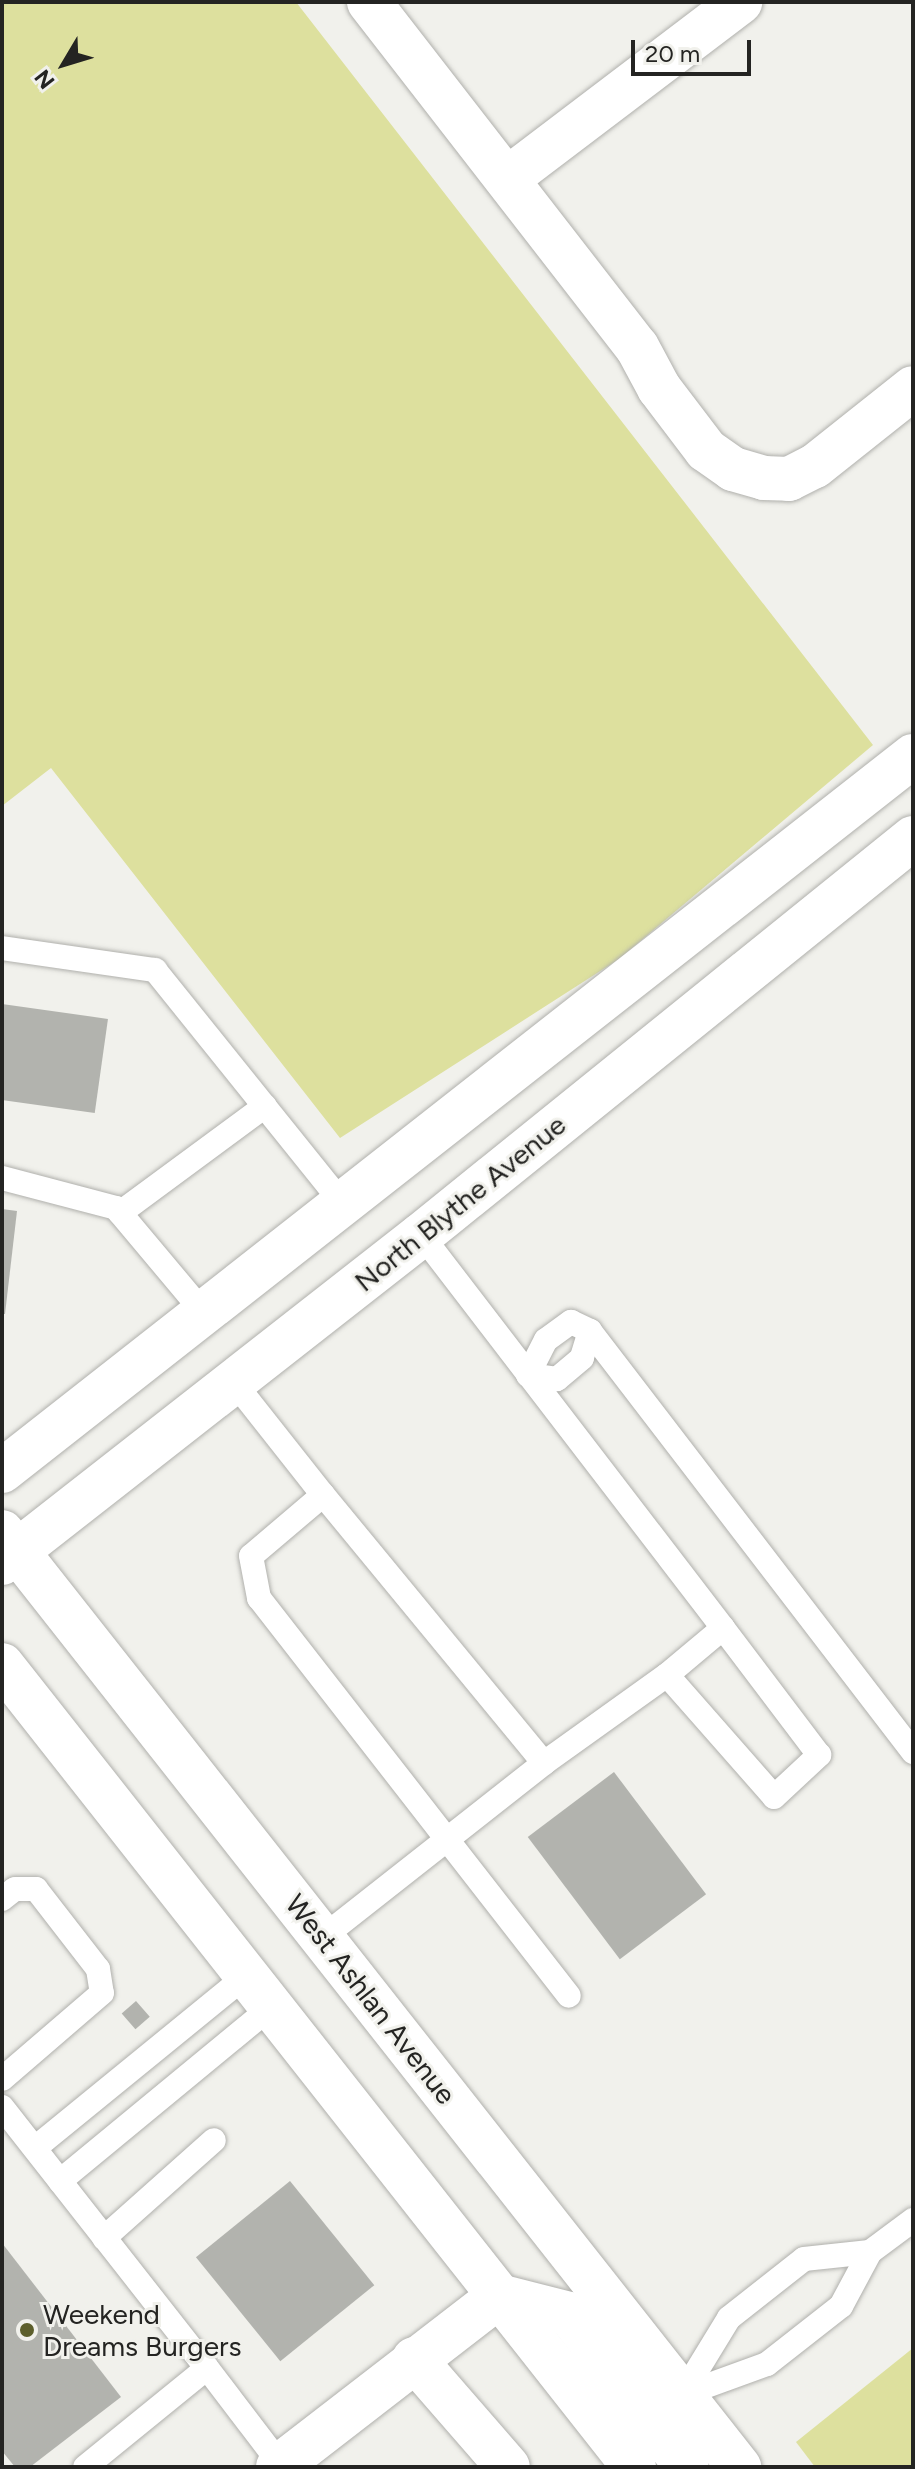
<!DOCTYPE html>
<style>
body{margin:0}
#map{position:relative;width:915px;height:2469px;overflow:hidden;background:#f1f1ec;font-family:Figtree,sans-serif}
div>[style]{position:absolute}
.green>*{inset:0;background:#dde09e}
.building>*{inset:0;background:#b2b3ae;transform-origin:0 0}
.roads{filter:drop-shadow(0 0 2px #b0b0ac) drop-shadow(0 0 2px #b0b0ac)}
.service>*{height:24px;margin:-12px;padding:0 12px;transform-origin:12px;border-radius:12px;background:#fff}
.minor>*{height:44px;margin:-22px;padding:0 22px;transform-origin:22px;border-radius:22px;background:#fff}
.tertiary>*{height:44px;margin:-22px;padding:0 22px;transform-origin:22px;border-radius:22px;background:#fff}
.secondary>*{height:44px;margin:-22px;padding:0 22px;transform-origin:22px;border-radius:22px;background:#fff}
.dots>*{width:22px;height:22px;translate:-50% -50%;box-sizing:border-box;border:4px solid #f1f1ec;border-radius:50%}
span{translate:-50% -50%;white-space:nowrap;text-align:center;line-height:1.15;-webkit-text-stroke:6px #f1f1ec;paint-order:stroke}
.street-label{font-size:28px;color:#242422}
.poi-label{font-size:28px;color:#242422}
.left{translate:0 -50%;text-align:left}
.frame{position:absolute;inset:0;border:4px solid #242422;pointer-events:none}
.north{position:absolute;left:24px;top:24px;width:80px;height:80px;-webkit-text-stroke:6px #f1f1ec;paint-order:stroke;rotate:232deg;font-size:22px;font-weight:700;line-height:32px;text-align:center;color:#242422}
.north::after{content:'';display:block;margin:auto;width:28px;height:36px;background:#242422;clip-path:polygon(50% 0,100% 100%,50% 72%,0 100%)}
.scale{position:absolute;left:631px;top:40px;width:120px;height:36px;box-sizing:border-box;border:4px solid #242422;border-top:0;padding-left:10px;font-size:24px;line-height:28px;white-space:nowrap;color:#242422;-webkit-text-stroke:6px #f1f1ec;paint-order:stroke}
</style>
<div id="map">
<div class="green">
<i style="clip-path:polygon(2px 2px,296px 2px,873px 745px,619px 959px,340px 1138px,51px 768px,2px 806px)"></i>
<i style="clip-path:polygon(913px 2348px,913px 2467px,815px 2467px,796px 2442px)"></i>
</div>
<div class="building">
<i style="left:2px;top:1004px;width:107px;height:95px;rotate:8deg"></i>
<i style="clip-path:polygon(2px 1209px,17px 1211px,5px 1314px,2px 1314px)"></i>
<i style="left:614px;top:1772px;width:153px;height:108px;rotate:53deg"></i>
<i style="left:136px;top:2001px;width:21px;height:19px;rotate:49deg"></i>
<i style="left:290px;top:2181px;width:134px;height:121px;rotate:51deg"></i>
<i style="clip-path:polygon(2px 2243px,121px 2397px,30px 2467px,15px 2467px,2px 2451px)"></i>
</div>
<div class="roads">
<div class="service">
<i style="left:2px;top:948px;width:155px;rotate:8.2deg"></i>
<i style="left:155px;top:970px;width:300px;rotate:51.2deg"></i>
<i style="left:2px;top:1178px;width:118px;rotate:14.7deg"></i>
<i style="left:116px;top:1208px;width:137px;rotate:50deg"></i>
<i style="left:120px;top:1213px;width:180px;rotate:-36.4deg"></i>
<i style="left:590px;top:1331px;width:28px;rotate:107deg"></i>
<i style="left:582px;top:1358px;width:33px;rotate:140deg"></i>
<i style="left:557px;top:1379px;width:29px;rotate:-172deg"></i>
<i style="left:528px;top:1375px;width:39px;rotate:-63deg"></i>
<i style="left:546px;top:1340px;width:31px;rotate:-36deg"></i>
<i style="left:571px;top:1322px;width:21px;rotate:25deg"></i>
<i style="left:590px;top:1331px;width:531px;rotate:52.5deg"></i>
<i style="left:233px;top:1381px;width:145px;rotate:51.7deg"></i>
<i style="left:667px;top:1675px;width:162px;rotate:48.7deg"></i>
<i style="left:774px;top:1797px;width:62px;rotate:-43deg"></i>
<i style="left:819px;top:1755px;width:159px;rotate:-127.1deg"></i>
<i style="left:544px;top:1763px;width:347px;rotate:-129.5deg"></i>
<i style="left:323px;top:1495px;width:94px;rotate:139.7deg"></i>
<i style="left:251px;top:1556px;width:43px;rotate:79.2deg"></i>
<i style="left:259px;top:1598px;width:504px;rotate:52.09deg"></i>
<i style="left:2px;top:1899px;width:16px;rotate:-38deg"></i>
<i style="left:15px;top:1889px;width:21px"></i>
<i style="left:36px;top:1889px;width:101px;rotate:52.2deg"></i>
<i style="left:98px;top:1969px;width:24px;rotate:81deg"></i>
<i style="left:102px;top:1993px;width:132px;rotate:139.3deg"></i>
<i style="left:323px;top:1937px;width:281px;rotate:-38.2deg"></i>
<i style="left:544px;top:1763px;width:151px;rotate:-35.6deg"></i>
<i style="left:667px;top:1675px;width:73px;rotate:-40deg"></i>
<i style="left:723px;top:1628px;width:496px;rotate:-127.5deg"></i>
<i style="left:2px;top:2107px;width:332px;rotate:51.9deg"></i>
<i style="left:207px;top:2368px;width:157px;rotate:140.9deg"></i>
<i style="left:35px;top:2148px;width:272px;rotate:-39.2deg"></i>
<i style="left:60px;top:2181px;width:273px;rotate:-39.5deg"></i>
<i style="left:104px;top:2238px;width:147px;rotate:-41.7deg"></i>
<i style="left:870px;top:2252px;width:61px;rotate:118.2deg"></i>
<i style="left:841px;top:2306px;width:94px;rotate:141.9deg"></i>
<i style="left:767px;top:2364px;width:90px;rotate:160deg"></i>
<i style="left:682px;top:2395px;width:90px;rotate:-58.6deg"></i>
<i style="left:729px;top:2318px;width:95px;rotate:-38.2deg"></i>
<i style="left:804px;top:2259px;width:66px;rotate:-6.1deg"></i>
<i style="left:870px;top:2252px;width:54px;rotate:-36.7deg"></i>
<i style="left:207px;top:2368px;width:122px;rotate:52.7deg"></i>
</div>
<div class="minor">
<i style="left:369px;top:2px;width:437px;rotate:52.2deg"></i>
<i style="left:637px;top:347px;width:47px;rotate:61.8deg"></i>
<i style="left:659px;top:388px;width:78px;rotate:52.8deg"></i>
<i style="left:706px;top:450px;width:33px;rotate:35deg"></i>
<i style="left:733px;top:469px;width:32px;rotate:16deg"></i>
<i style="left:764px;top:478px;width:25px;rotate:2deg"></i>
<i style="left:789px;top:479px;width:29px;rotate:-27deg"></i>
<i style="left:815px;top:466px;width:125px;rotate:-38.5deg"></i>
<i style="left:507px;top:179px;width:293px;rotate:-37.2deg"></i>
<i style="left:414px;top:2359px;width:143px;rotate:49deg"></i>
<i style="left:278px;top:2467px;width:279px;rotate:-37.7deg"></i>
</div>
<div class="tertiary">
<i style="left:2px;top:1471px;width:1158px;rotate:-38.13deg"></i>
<i style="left:2px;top:1563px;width:532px;rotate:-38.05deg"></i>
<i style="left:421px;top:1235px;width:632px;rotate:-38.9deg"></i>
</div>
<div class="secondary">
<i style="left:2px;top:1532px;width:1191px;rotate:51.75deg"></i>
<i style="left:2px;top:1665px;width:1021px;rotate:51.76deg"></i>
<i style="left:499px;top:2296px;width:72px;rotate:14.4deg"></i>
<i style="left:569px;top:2314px;width:193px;rotate:52.4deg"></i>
</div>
</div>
<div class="dots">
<i style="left:27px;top:2330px;background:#5d5f2c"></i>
</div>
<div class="street-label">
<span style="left:460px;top:1203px;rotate:-39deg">North Blythe Avenue</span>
<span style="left:371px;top:1999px;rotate:52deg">West Ashlan Avenue</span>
</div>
<div class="poi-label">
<span class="left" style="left:43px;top:2330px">Weekend<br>Dreams Burgers</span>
</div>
<div class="frame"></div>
<div class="north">N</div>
<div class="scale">20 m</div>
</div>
